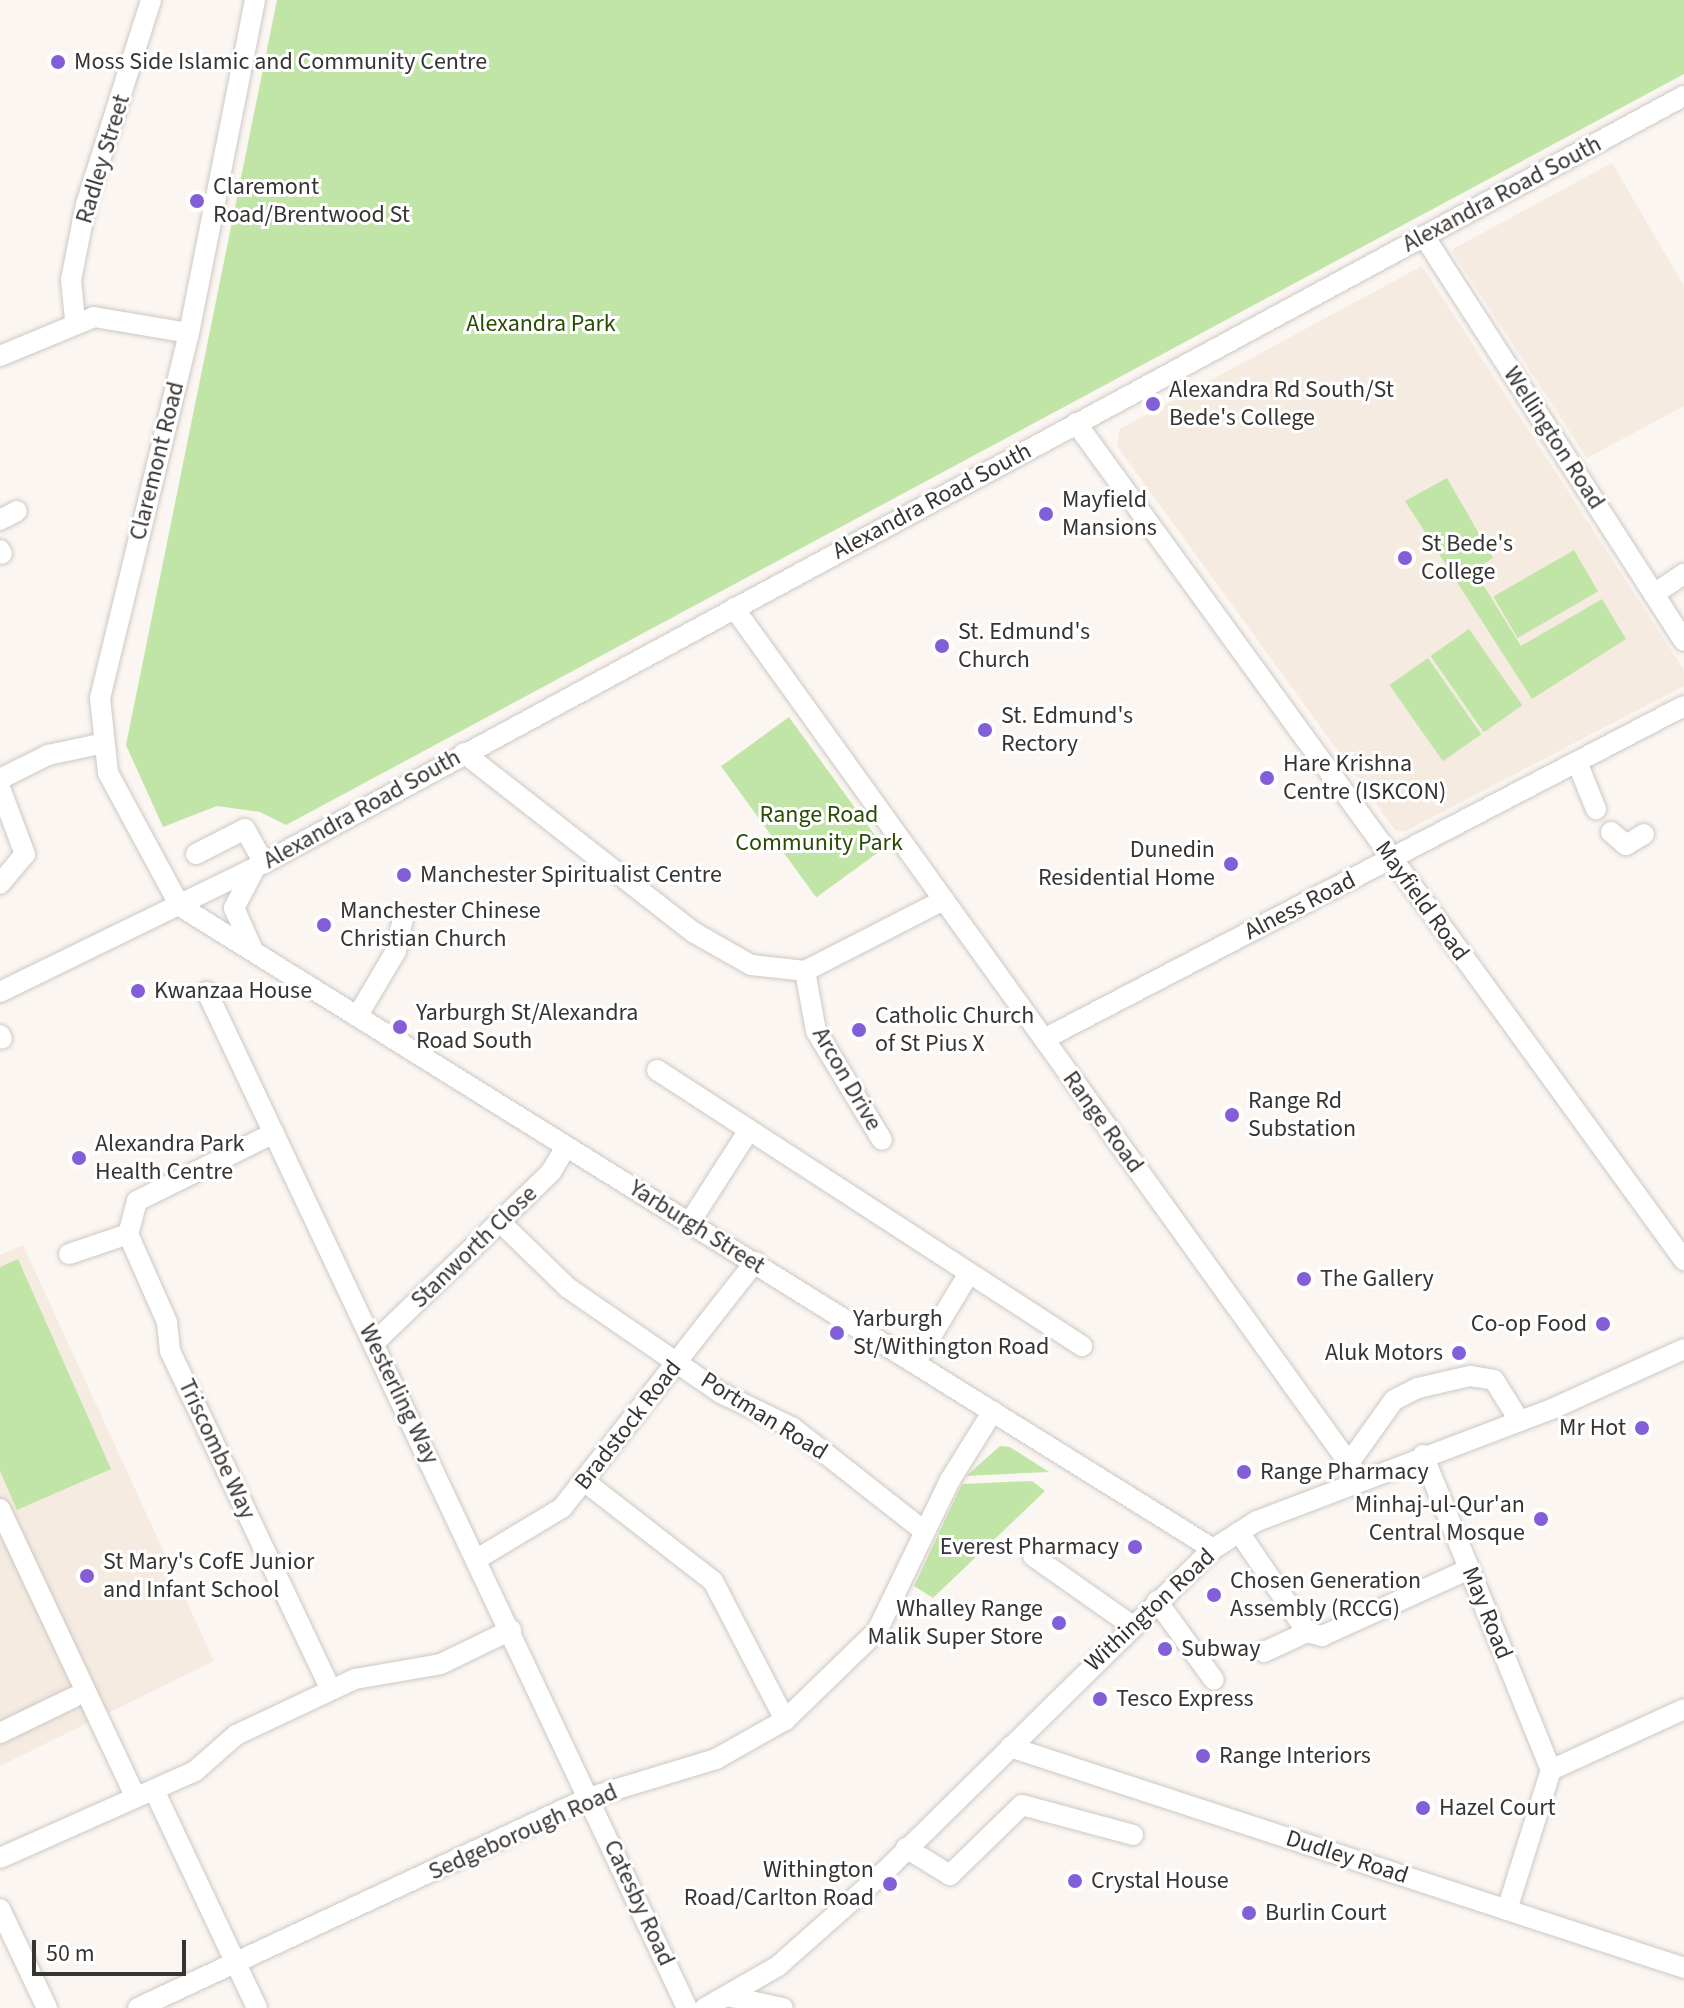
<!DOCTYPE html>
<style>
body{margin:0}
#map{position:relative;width:1684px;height:2008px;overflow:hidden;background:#fbf6f2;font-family:"Source Sans 3",sans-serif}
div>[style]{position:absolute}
.built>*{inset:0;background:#f6ebe1}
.green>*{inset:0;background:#c1e5a7;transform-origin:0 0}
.roads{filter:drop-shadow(0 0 2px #cdc8c3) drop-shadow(0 0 2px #cdc8c3)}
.minor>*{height:20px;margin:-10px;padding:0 10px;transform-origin:10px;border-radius:10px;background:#fff}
.dots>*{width:22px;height:22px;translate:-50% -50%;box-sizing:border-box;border:4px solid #fff;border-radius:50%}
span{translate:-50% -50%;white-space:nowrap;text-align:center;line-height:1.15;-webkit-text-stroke:6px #fff;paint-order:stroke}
.poi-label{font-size:24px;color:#373534}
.left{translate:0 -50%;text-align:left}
.right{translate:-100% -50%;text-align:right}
.street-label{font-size:24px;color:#373534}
.park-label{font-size:24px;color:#2b4c04}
.scale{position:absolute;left:32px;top:1940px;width:154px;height:36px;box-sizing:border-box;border:4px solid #373534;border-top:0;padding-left:10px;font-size:24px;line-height:28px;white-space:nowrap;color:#373534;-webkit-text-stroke:6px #fff;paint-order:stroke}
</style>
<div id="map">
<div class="built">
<i style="clip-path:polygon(1612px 163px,1684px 286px,1684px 406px,1587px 458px,1451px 250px)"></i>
<i style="clip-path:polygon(1422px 266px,1684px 670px,1684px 686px,1404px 832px,1395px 830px,1117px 446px,1120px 429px)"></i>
<i style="clip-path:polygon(23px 1245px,214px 1661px,0 1766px,0 1255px)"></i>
</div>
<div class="green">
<i style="clip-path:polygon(277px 0,1684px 0,1684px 74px,286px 825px,260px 812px,217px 806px,163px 827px,126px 745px)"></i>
<i style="clip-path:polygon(1447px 478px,1493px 558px,1474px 570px,1521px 646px,1602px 599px,1626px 639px,1532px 699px,1405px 501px)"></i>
<i style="left:1574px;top:550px;width:48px;height:93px;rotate:60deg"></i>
<i style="left:1469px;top:629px;width:93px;height:47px;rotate:55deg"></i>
<i style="left:1428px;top:658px;width:93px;height:47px;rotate:55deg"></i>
<i style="left:789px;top:717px;width:162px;height:84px;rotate:54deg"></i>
<i style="clip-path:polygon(18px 1259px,111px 1469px,17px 1510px,0 1471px,0 1267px)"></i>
<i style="clip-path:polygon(1000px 1446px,1010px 1447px,1049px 1472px,966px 1476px)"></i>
<i style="clip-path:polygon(1032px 1481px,1045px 1491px,933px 1598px,914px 1586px,962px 1484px)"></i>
</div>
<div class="roads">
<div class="minor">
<i style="left:255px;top:0;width:339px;rotate:101.2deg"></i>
<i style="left:189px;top:333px;width:376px;rotate:103.7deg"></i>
<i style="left:100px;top:698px;width:75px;rotate:83.9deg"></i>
<i style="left:108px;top:773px;width:151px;rotate:61.6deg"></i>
<i style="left:180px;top:906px;width:1217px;rotate:31.9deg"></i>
<i style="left:1424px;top:236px;width:481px;rotate:57.3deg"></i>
<i style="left:75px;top:320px;width:40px;rotate:-95.7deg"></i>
<i style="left:71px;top:280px;width:77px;rotate:-78.8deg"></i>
<i style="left:86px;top:204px;width:214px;rotate:-72.3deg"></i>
<i style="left:0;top:356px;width:102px;rotate:-22.5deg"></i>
<i style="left:94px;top:317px;width:96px;rotate:9.6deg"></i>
<i style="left:1076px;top:423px;width:1035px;rotate:54.01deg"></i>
<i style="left:0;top:520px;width:19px;rotate:-28deg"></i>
<i style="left:0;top:550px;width:4px;rotate:63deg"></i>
<i style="left:1654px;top:594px;width:36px;rotate:-34deg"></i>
<i style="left:734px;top:608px;width:1074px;rotate:54.28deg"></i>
<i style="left:464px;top:753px;width:291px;rotate:38deg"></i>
<i style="left:693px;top:932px;width:67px;rotate:29.6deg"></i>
<i style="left:751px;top:965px;width:54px;rotate:6.3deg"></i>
<i style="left:805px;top:971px;width:156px;rotate:-27.1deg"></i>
<i style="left:1577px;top:762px;width:51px;rotate:68deg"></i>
<i style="left:0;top:779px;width:54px;rotate:-26.6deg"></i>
<i style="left:48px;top:755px;width:53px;rotate:-11.9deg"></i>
<i style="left:0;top:788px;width:71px;rotate:69.3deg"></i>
<i style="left:25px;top:854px;width:39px;rotate:130deg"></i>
<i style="left:1611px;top:832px;width:20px;rotate:41deg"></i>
<i style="left:1626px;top:845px;width:21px;rotate:-31deg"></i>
<i style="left:196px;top:854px;width:55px;rotate:-27deg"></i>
<i style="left:245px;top:829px;width:39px;rotate:61deg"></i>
<i style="left:252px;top:948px;width:44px;rotate:-114.2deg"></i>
<i style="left:234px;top:908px;width:43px;rotate:-62.2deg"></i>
<i style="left:805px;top:971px;width:61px;rotate:79.6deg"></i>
<i style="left:816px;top:1031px;width:127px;rotate:58.8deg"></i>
<i style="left:0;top:992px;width:294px;rotate:-26deg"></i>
<i style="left:264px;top:863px;width:1614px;rotate:-28.38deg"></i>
<i style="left:207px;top:992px;width:1124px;rotate:64.71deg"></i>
<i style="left:358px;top:1015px;width:74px;rotate:-59.3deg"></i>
<i style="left:396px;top:951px;width:33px;rotate:-78deg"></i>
<i style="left:0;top:1035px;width:4px;rotate:63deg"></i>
<i style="left:1044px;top:1039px;width:721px;rotate:-27.49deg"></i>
<i style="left:657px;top:1070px;width:507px;rotate:33deg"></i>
<i style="left:274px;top:1133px;width:153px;rotate:153.6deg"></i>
<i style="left:137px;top:1201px;width:34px;rotate:105deg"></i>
<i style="left:128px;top:1234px;width:96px;rotate:66.1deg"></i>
<i style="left:167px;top:1322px;width:29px;rotate:84deg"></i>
<i style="left:170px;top:1351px;width:375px;rotate:64.6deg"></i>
<i style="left:500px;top:1222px;width:95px;rotate:44.1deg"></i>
<i style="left:568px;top:1288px;width:186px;rotate:34.5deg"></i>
<i style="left:721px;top:1393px;width:80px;rotate:25.9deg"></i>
<i style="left:793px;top:1428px;width:167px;rotate:38.2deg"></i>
<i style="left:690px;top:1222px;width:109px;rotate:-57.3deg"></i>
<i style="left:69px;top:1254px;width:62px;rotate:-18.7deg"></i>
<i style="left:374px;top:1343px;width:246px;rotate:-44deg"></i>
<i style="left:551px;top:1172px;width:29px;rotate:-59deg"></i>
<i style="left:915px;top:1363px;width:105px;rotate:-59deg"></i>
<i style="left:1423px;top:1455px;width:340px;rotate:67.9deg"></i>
<i style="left:1349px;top:1463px;width:77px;rotate:-54.5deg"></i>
<i style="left:1394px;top:1400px;width:27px;rotate:-27deg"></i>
<i style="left:1418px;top:1388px;width:53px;rotate:-13deg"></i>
<i style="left:1470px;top:1376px;width:24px;rotate:9deg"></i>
<i style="left:1494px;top:1380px;width:47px;rotate:58deg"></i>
<i style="left:584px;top:1481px;width:163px;rotate:37.8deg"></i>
<i style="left:713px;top:1581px;width:157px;rotate:62.6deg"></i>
<i style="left:0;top:1509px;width:317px;rotate:64.8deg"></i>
<i style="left:1239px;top:1532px;width:121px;rotate:55.8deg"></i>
<i style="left:1307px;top:1632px;width:16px;rotate:15deg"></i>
<i style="left:1322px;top:1636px;width:162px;rotate:-24.5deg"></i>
<i style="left:1033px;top:1556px;width:120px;rotate:35.1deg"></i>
<i style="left:477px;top:1559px;width:99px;rotate:-31deg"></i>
<i style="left:562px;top:1508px;width:313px;rotate:-51.9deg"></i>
<i style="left:1157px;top:1601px;width:97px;rotate:54.2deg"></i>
<i style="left:1264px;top:1652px;width:47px;rotate:-24.9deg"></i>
<i style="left:0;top:1733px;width:82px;rotate:-25.9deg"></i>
<i style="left:1010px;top:1747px;width:709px;rotate:18.15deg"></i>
<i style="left:154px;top:1790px;width:241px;rotate:64.7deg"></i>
<i style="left:906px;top:1848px;width:52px;rotate:31.5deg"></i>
<i style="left:950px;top:1875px;width:100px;rotate:-44.2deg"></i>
<i style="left:1022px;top:1805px;width:115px;rotate:15.1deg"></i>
<i style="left:0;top:1858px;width:214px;rotate:-24deg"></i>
<i style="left:195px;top:1771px;width:55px;rotate:-41.3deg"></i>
<i style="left:236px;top:1735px;width:132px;rotate:-25.2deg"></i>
<i style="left:355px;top:1679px;width:87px;rotate:-9.9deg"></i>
<i style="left:441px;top:1664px;width:78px;rotate:-25.9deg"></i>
<i style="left:0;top:1909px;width:110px;rotate:64.6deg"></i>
<i style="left:1507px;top:1910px;width:147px;rotate:-72.6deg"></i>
<i style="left:1551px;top:1770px;width:146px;rotate:-24.6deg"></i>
<i style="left:727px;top:1996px;width:57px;rotate:12.1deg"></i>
<i style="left:138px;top:2008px;width:500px;rotate:-25deg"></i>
<i style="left:591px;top:1797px;width:131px;rotate:-16.9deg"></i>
<i style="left:716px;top:1759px;width:79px;rotate:-29.5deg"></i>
<i style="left:785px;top:1720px;width:128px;rotate:-44.1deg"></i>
<i style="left:877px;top:1631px;width:168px;rotate:-64.2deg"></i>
<i style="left:950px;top:1480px;width:81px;rotate:-58.1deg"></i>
<i style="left:705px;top:2008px;width:84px;rotate:-29.9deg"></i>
<i style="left:778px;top:1966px;width:140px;rotate:-41.5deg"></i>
<i style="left:883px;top:1873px;width:462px;rotate:-44.5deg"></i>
<i style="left:1213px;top:1549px;width:52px;rotate:-32.5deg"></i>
<i style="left:1257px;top:1521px;width:316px;rotate:-20.8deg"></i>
<i style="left:1552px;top:1409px;width:145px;rotate:-24.4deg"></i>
</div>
</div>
<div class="dots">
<i style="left:58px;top:62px;background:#835ed9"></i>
<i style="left:197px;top:201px;background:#835ed9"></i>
<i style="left:1153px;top:404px;background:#835ed9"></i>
<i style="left:1046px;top:514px;background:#835ed9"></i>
<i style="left:1405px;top:558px;background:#835ed9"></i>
<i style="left:942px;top:646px;background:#835ed9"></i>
<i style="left:985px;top:730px;background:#835ed9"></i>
<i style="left:1267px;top:778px;background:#835ed9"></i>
<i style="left:1231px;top:864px;background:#835ed9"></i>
<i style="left:404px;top:875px;background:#835ed9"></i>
<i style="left:324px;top:925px;background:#835ed9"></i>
<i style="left:138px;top:991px;background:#835ed9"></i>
<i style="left:400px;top:1027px;background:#835ed9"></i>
<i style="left:859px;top:1030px;background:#835ed9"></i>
<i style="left:1232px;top:1115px;background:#835ed9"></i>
<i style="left:79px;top:1158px;background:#835ed9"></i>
<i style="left:1304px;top:1279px;background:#835ed9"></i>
<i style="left:1603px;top:1324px;background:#835ed9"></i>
<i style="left:837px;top:1333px;background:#835ed9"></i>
<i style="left:1459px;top:1353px;background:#835ed9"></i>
<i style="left:1642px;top:1428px;background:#835ed9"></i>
<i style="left:1244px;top:1472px;background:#835ed9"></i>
<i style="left:1541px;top:1519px;background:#835ed9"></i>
<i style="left:1135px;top:1547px;background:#835ed9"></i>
<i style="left:87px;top:1576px;background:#835ed9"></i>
<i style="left:1214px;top:1595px;background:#835ed9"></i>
<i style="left:1059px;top:1623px;background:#835ed9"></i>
<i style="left:1165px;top:1649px;background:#835ed9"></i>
<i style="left:1100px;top:1699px;background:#835ed9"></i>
<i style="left:1203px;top:1756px;background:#835ed9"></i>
<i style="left:1423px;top:1808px;background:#835ed9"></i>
<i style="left:1075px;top:1881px;background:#835ed9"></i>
<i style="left:890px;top:1884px;background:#835ed9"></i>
<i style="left:1249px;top:1913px;background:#835ed9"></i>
</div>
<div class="poi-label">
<span class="left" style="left:74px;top:62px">Moss Side Islamic and Community Centre</span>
<span class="left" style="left:213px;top:201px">Claremont<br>Road/Brentwood St</span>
<span class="left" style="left:1169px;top:404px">Alexandra Rd South/St<br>Bede's College</span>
<span class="left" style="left:1062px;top:514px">Mayfield<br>Mansions</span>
<span class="left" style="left:1421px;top:558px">St Bede's<br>College</span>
<span class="left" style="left:958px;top:646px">St. Edmund's<br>Church</span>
<span class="left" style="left:1001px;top:730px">St. Edmund's<br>Rectory</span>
<span class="left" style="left:1283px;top:778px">Hare Krishna<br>Centre (ISKCON)</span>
<span class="right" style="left:1215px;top:864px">Dunedin<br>Residential Home</span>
<span class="left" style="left:420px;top:875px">Manchester Spiritualist Centre</span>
<span class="left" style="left:340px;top:925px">Manchester Chinese<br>Christian Church</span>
<span class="left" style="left:154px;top:991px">Kwanzaa House</span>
<span class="left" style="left:416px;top:1027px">Yarburgh St/Alexandra<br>Road South</span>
<span class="left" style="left:875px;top:1030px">Catholic Church<br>of St Pius X</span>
<span class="left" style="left:1248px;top:1115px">Range Rd<br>Substation</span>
<span class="left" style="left:95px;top:1158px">Alexandra Park<br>Health Centre</span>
<span class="left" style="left:1320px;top:1279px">The Gallery</span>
<span class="left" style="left:853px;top:1333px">Yarburgh<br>St/Withington Road</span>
<span class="right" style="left:1587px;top:1324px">Co-op Food</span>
<span class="right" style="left:1443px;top:1353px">Aluk Motors</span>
<span class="right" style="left:1626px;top:1428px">Mr Hot</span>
<span class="left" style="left:1260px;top:1472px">Range Pharmacy</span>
<span class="right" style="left:1525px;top:1519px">Minhaj-ul-Qur'an<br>Central Mosque</span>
<span class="right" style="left:1119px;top:1547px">Everest Pharmacy</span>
<span class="left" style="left:103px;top:1576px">St Mary's CofE Junior<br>and Infant School</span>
<span class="left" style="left:1230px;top:1595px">Chosen Generation<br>Assembly (RCCG)</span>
<span class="right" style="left:1043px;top:1623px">Whalley Range<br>Malik Super Store</span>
<span class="left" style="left:1181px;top:1649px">Subway</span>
<span class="left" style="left:1116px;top:1699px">Tesco Express</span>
<span class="left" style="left:1219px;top:1756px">Range Interiors</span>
<span class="left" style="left:1439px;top:1808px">Hazel Court</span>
<span class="right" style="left:874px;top:1884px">Withington<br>Road/Carlton Road</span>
<span class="left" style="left:1091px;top:1881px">Crystal House</span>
<span class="left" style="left:1265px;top:1913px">Burlin Court</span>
</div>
<div class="street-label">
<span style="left:103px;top:159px;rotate:-73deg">Radley Street</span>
<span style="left:1502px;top:194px;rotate:-28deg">Alexandra Road South</span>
<span style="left:1554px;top:438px;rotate:57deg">Wellington Road</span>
<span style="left:157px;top:461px;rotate:-76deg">Claremont Road</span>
<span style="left:932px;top:501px;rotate:-28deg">Alexandra Road South</span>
<span style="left:362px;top:809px;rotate:-29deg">Alexandra Road South</span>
<span style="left:1422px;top:901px;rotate:54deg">Mayfield Road</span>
<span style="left:1300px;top:906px;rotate:-27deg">Alness Road</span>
<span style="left:847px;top:1079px;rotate:60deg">Arcon Drive</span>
<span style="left:1103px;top:1122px;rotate:54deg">Range Road</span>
<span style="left:697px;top:1227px;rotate:32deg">Yarburgh Street</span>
<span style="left:474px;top:1247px;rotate:-44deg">Stanworth Close</span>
<span style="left:399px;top:1394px;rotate:64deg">Westerling Way</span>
<span style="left:764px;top:1416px;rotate:32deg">Portman Road</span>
<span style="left:628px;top:1425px;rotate:-52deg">Bradstock Road</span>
<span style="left:217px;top:1449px;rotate:65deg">Triscombe Way</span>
<span style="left:1150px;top:1610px;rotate:-43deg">Withington Road</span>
<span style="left:1487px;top:1613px;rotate:68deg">May Road</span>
<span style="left:523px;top:1832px;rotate:-24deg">Sedgeborough Road</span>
<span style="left:1347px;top:1857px;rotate:18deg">Dudley Road</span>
<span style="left:639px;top:1903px;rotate:65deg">Catesby Road</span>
</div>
<div class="park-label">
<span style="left:541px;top:324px">Alexandra Park</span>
<span style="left:819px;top:829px">Range Road<br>Community Park</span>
</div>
<div class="scale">50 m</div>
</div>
